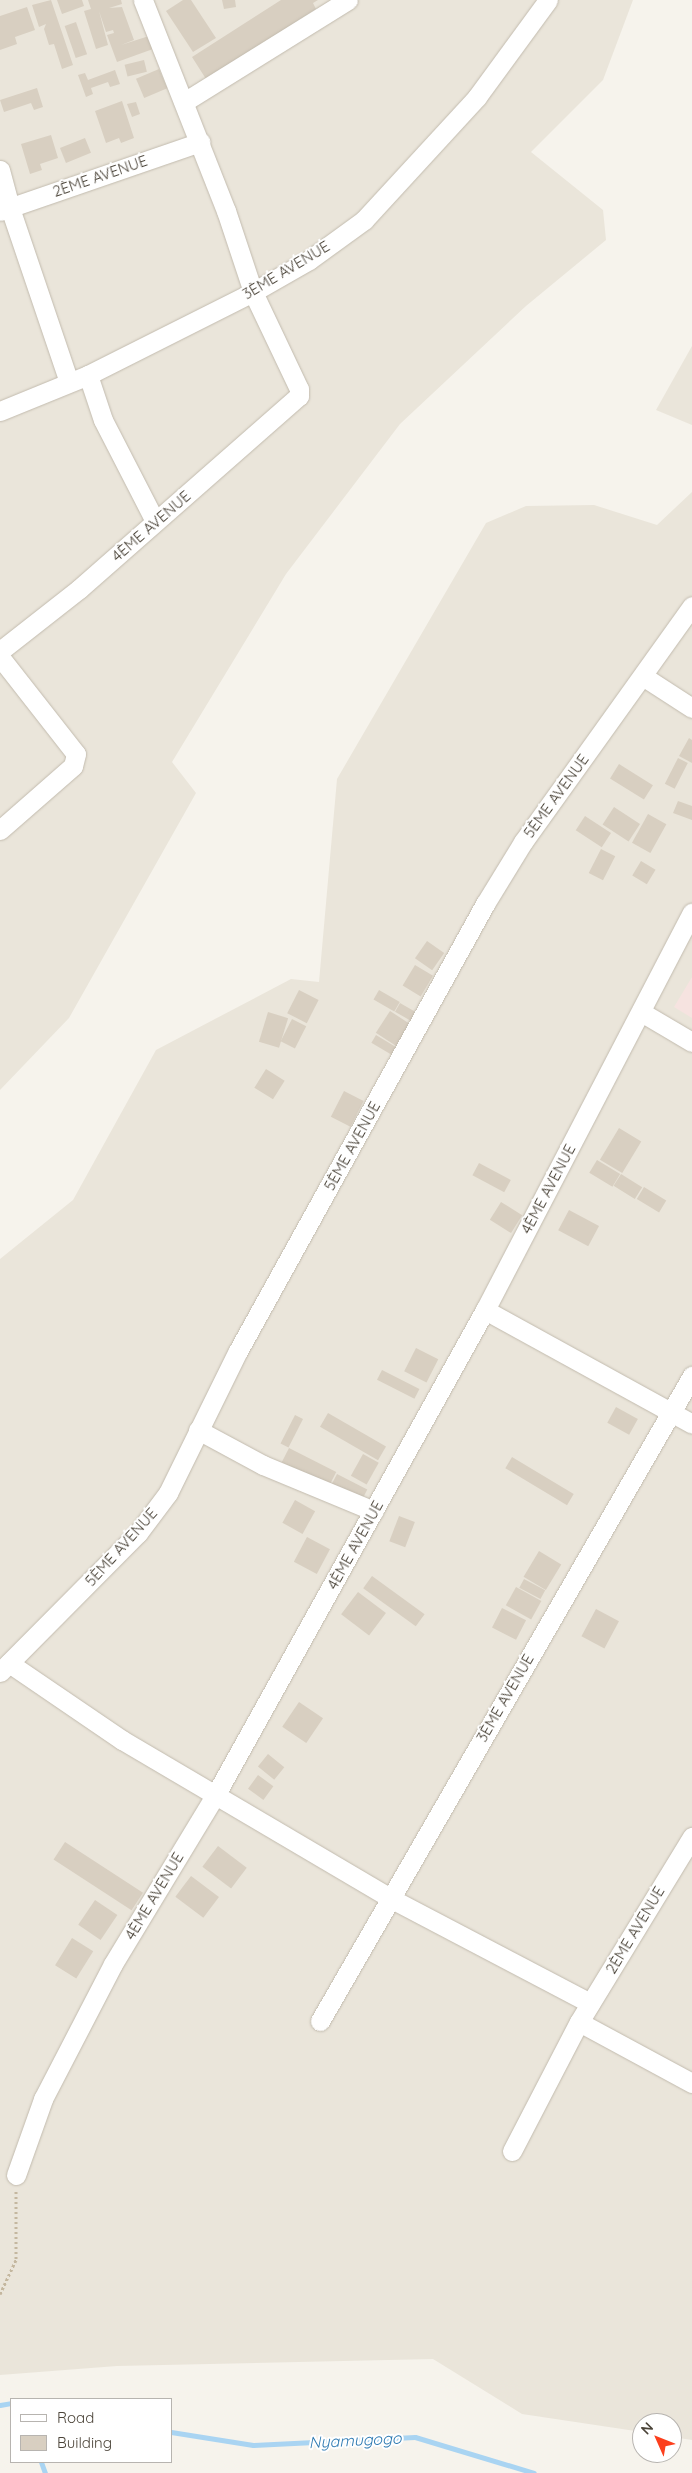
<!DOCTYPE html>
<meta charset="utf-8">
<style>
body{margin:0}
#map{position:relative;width:692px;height:2473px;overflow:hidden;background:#f6f3ec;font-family:Quicksand,sans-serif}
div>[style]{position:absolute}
.residential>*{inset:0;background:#eae5da}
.medical>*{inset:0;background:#f6e3e0}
.stream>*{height:5px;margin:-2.5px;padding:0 2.5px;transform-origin:2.5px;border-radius:2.5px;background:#a9d4f2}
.building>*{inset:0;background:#d8cfc1;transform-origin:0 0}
.path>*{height:3px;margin-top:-1.5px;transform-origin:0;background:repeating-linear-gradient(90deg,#c4b79f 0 2.5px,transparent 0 5px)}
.roads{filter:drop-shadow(0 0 1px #c2bbae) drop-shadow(0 0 1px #c2bbae)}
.minor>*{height:19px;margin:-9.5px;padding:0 9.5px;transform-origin:9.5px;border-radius:9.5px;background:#fff}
span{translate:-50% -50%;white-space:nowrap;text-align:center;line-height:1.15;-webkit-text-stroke:4px #fff;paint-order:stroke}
.street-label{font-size:15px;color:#4b4439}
.water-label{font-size:16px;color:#2e7ab2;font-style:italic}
.legend{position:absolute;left:10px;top:2398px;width:162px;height:65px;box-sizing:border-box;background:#fff;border:1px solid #b7b4b0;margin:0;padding:6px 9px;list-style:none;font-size:15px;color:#4b4439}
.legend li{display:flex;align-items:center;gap:10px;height:25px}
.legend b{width:25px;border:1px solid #b7b4b0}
.north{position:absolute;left:632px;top:2413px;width:50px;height:50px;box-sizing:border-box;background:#fff;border:1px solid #b7b4b0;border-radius:50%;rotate:314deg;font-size:14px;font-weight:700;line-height:20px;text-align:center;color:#4b4439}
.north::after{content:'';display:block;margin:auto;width:18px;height:22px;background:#fc3f1d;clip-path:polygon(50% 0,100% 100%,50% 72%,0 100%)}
</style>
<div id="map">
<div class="residential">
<i style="clip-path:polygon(0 0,633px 0,603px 80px,531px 152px,603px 210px,606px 240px,526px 306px,400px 424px,286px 574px,172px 762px,196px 793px,69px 1018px,0 1090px)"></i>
<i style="clip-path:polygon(692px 346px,692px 425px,656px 410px)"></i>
<i style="clip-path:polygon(692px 492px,692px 2440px,672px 2437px,672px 2423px,642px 2423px,642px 2432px,522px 2414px,433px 2359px,117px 2366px,0 2375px,0 1259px,73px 1200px,156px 1050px,291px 979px,319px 982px,337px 779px,486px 523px,526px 506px,594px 505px,657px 525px)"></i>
</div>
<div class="medical">
<i style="clip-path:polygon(692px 977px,692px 1018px,674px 1007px)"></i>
</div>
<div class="stream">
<i style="left:0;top:2405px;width:11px;rotate:-10deg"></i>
<i style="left:171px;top:2432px;width:83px;rotate:9deg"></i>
<i style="left:253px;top:2445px;width:162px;rotate:-2.8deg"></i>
<i style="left:415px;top:2437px;width:124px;rotate:16.8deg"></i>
<i style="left:41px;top:2462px;width:12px;rotate:70deg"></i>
</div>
<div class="building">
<i style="clip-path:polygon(51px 0,73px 65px,62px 69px,54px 44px,49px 45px,44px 29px,46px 24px,39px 27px,32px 5px)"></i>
<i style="clip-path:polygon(57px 0,82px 0,84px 6px,62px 14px)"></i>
<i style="clip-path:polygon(88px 0,121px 0,122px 4px,109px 8px,122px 7px,134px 40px,121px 45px,149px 36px,153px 49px,117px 62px,107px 35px,114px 33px,113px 30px,106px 32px,99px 11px,108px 45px,96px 49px,84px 11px,91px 9px)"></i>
<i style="clip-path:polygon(183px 0,191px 0,216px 38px,193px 52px,166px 11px)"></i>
<i style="clip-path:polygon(222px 0,235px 0,236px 7px,224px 9px)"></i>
<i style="clip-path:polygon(281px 0,318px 0,313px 3px,316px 9px,206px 79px,192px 57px)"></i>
<i style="clip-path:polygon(27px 7px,35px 30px,15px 37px,17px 44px,0 50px,0 16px)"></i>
<i style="left:76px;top:22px;width:34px;height:12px;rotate:71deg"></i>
<i style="left:144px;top:60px;width:12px;height:20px;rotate:76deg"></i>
<i style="left:159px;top:69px;width:21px;height:25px;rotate:67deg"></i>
<i style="clip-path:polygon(115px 70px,120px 84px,110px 87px,108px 82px,91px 88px,93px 94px,86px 97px,78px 75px,85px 73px,88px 80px)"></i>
<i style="clip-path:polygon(37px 88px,43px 107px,34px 110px,31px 103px,4px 112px,0 100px)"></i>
<i style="clip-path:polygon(122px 101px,134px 138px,121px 143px,119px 138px,106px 143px,95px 111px)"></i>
<i style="clip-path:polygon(136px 102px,140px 114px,132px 117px,127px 104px)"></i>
<i style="clip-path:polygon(51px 135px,58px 158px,40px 164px,42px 170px,30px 174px,21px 144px)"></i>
<i style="left:85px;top:138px;width:16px;height:27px;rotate:68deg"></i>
<i style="clip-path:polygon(689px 738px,692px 740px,692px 763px,679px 756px)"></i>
<i style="left:678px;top:758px;width:11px;height:29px;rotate:27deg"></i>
<i style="left:619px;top:764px;width:40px;height:17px;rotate:32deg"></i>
<i style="clip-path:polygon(678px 801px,692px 806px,692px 820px,673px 813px)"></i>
<i style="left:614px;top:807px;width:31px;height:21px;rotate:33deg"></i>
<i style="left:648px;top:814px;width:21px;height:33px;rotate:29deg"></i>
<i style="left:585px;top:816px;width:31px;height:17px;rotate:33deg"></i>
<i style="left:601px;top:849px;width:16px;height:27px;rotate:27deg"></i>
<i style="left:641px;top:861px;width:17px;height:17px;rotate:31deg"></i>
<i style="left:427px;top:941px;width:21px;height:21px;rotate:35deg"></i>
<i style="left:415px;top:965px;width:21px;height:24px;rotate:31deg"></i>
<i style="left:299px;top:990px;width:22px;height:26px;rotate:27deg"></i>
<i style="left:379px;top:990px;width:24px;height:11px;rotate:30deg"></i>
<i style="left:400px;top:1003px;width:24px;height:10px;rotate:30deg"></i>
<i style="left:390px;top:1011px;width:27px;height:26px;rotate:33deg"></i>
<i style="left:268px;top:1012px;width:21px;height:31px;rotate:17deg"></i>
<i style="left:292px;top:1019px;width:16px;height:25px;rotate:27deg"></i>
<i style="left:376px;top:1035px;width:27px;height:9px;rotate:31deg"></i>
<i style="left:266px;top:1069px;width:22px;height:22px;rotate:32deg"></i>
<i style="left:344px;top:1091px;width:22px;height:29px;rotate:27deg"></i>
<i style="left:619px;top:1128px;width:26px;height:37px;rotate:31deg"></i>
<i style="left:597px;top:1160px;width:27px;height:15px;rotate:31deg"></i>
<i style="left:479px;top:1163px;width:36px;height:14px;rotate:28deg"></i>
<i style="left:621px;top:1174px;width:25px;height:14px;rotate:32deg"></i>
<i style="left:644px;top:1187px;width:26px;height:14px;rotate:31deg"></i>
<i style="left:501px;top:1202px;width:25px;height:21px;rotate:32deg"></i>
<i style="left:569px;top:1210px;width:34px;height:23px;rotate:28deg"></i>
<i style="left:416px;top:1348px;width:25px;height:26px;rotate:27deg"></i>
<i style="left:382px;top:1370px;width:42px;height:11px;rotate:27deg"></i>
<i style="left:616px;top:1407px;width:25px;height:18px;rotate:29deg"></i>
<i style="left:328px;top:1413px;width:67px;height:16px;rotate:30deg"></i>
<i style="left:295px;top:1415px;width:9px;height:32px;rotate:27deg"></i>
<i style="left:289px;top:1448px;width:53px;height:16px;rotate:27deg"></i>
<i style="left:363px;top:1454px;width:18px;height:25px;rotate:29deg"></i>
<i style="left:512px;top:1457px;width:72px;height:13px;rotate:31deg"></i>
<i style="left:337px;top:1474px;width:34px;height:13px;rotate:27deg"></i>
<i style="left:295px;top:1500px;width:23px;height:26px;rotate:29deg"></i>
<i style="left:399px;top:1516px;width:17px;height:27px;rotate:21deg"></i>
<i style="left:307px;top:1537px;width:26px;height:28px;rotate:28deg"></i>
<i style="left:539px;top:1551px;width:26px;height:30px;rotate:31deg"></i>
<i style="left:372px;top:1576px;width:65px;height:15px;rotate:36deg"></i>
<i style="left:524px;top:1579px;width:24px;height:10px;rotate:28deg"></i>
<i style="left:516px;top:1587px;width:29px;height:21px;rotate:29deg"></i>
<i style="left:358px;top:1592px;width:35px;height:28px;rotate:37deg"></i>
<i style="left:502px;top:1608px;width:27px;height:22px;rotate:27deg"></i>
<i style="left:596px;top:1609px;width:26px;height:31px;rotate:28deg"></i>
<i style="left:299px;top:1702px;width:29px;height:30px;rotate:34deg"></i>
<i style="left:268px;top:1754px;width:21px;height:16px;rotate:39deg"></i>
<i style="left:258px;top:1775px;width:19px;height:17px;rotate:36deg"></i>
<i style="left:65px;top:1842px;width:93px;height:21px;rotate:33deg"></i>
<i style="left:218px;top:1846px;width:36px;height:26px;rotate:37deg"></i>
<i style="left:191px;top:1876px;width:35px;height:26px;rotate:37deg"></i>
<i style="left:95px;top:1900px;width:27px;height:30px;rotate:34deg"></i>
<i style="left:72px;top:1938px;width:25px;height:32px;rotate:32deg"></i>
</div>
<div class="path">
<i style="left:0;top:2294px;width:38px;rotate:-65deg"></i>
<i style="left:16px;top:2259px;width:69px;rotate:-90deg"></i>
</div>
<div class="roads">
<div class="minor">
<i style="left:184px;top:102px;width:193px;rotate:-31.9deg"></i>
<i style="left:0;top:170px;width:39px;rotate:75deg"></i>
<i style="left:10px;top:208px;width:184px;rotate:71.3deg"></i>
<i style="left:0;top:211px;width:212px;rotate:-19deg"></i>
<i style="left:88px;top:375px;width:47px;rotate:71.6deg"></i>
<i style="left:103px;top:420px;width:114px;rotate:62.8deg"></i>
<i style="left:0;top:411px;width:95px;rotate:-22.2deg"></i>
<i style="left:88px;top:375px;width:185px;rotate:-26.7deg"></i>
<i style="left:253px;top:292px;width:64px;rotate:-29.7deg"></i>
<i style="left:309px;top:260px;width:68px;rotate:-36deg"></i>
<i style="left:364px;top:220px;width:167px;rotate:-47.4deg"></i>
<i style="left:477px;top:97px;width:120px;rotate:-53.8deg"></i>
<i style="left:0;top:651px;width:100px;rotate:-38.1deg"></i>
<i style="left:79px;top:589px;width:293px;rotate:-41.3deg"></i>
<i style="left:299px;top:396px;width:7px;rotate:-90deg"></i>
<i style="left:299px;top:389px;width:107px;rotate:-115.4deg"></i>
<i style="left:253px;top:292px;width:85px;rotate:-108.4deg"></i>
<i style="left:226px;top:211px;width:227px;rotate:-111.5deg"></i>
<i style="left:0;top:657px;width:123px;rotate:51.9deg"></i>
<i style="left:76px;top:754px;width:12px;rotate:104deg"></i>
<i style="left:73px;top:766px;width:97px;rotate:138.8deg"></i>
<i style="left:644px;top:677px;width:57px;rotate:32.9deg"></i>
<i style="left:641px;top:1012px;width:59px;rotate:30.5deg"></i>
<i style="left:485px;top:1310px;width:236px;rotate:28.8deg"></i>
<i style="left:198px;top:1430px;width:74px;rotate:28.3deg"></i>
<i style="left:263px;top:1465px;width:120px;rotate:22.5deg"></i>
<i style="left:9px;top:1663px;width:137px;rotate:34.3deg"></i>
<i style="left:122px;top:1740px;width:311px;rotate:30.5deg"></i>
<i style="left:390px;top:1898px;width:226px;rotate:27.7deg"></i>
<i style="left:0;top:1672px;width:196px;rotate:-45.2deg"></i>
<i style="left:138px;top:1533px;width:50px;rotate:-53.1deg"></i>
<i style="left:168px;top:1493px;width:158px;rotate:-63.8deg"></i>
<i style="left:238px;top:1351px;width:511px;rotate:-61.08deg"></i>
<i style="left:485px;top:904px;width:73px;rotate:-58.5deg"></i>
<i style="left:523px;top:842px;width:290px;rotate:-54.4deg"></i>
<i style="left:320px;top:2021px;width:745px;rotate:-60.03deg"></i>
<i style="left:579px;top:2022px;width:128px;rotate:28.4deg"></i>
<i style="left:512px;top:2151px;width:145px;rotate:-62.6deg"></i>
<i style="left:579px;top:2022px;width:217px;rotate:-58.6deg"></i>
<i style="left:16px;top:2175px;width:81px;rotate:-70.4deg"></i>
<i style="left:43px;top:2099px;width:152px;rotate:-62.6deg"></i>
<i style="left:113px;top:1964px;width:199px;rotate:-58.8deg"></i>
<i style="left:216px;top:1794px;width:554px;rotate:-60.94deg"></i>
<i style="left:485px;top:1310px;width:448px;rotate:-62.5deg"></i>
</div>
</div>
<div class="street-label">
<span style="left:100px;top:176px;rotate:-19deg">2ÈME AVENUE</span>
<span style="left:286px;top:270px;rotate:-31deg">3ÈME AVENUE</span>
<span style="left:151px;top:526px;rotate:-41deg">4ÈME AVENUE</span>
<span style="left:556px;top:796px;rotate:-54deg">5ÈME AVENUE</span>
<span style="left:352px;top:1146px;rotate:-61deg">5ÈME AVENUE</span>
<span style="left:548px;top:1189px;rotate:-62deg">4ÈME AVENUE</span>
<span style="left:355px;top:1545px;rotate:-61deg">4ÈME AVENUE</span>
<span style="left:121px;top:1547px;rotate:-48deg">5ÈME AVENUE</span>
<span style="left:505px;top:1698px;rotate:-60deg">3ÈME AVENUE</span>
<span style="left:154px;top:1896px;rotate:-59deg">4ÈME AVENUE</span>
<span style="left:635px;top:1930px;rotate:-59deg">2ÈME AVENUE</span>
</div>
<div class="water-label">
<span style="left:355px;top:2440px;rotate:-3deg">Nyamugogo</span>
</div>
<ul class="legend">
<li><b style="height:6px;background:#fff"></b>Road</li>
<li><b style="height:14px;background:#d8cfc1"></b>Building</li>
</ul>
<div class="north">N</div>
</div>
